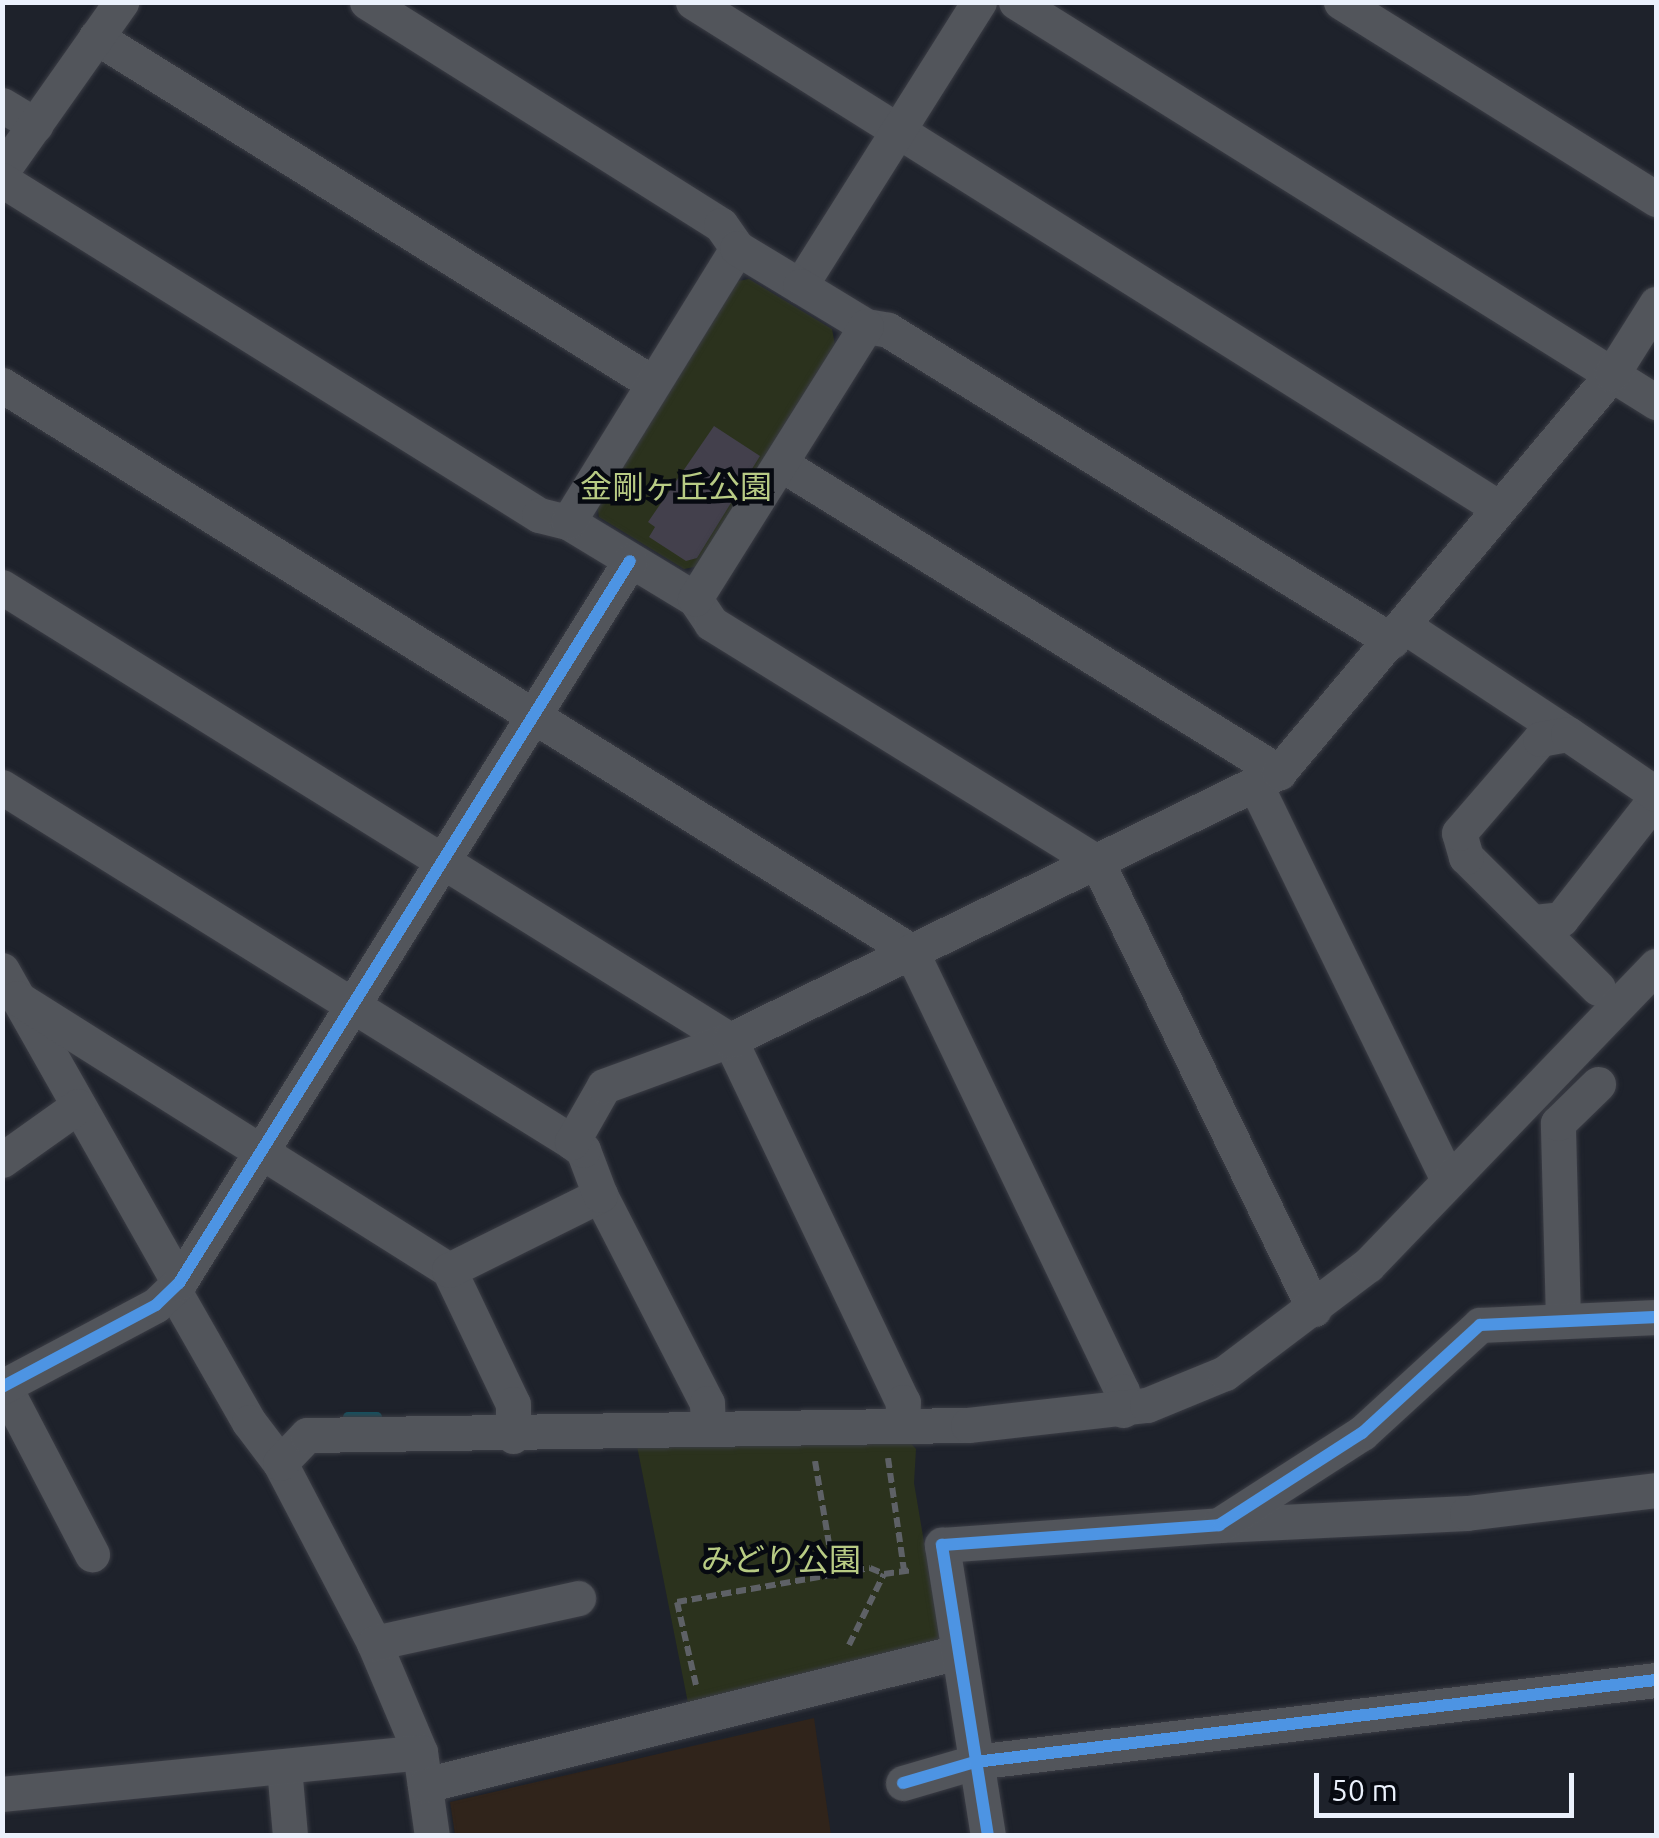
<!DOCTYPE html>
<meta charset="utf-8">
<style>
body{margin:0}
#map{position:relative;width:1659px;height:1838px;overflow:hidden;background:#1e222b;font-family:Ubuntu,"Noto Sans JP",sans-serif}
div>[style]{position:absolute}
.education>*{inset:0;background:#30241b}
.green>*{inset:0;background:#2b321d}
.stream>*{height:10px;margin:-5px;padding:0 5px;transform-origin:5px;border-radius:5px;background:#17515f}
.building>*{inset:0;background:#43404c}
.path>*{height:6px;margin-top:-3px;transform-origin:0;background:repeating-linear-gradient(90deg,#5e6166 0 10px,transparent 0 15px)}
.roads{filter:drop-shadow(0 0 2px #3b3d45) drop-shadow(0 0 2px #3b3d45)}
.minor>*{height:35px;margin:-17.5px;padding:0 17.5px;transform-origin:17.5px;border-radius:17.5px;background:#52555b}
.cycleway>*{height:12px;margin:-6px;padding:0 6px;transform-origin:6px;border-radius:6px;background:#4d94e3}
span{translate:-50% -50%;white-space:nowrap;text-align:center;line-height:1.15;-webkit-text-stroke:9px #070a11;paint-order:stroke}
.park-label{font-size:32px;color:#b8cb84}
.frame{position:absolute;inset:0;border:5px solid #ebf1fc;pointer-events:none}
.scale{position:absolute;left:1314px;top:1773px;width:260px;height:45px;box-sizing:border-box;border:5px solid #ebf1fc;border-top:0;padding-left:12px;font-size:30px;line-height:35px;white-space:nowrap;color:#ebf1fc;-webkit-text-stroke:8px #070a11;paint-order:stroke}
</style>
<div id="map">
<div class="education">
<i style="clip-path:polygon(814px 1718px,831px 1835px,455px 1835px,450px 1802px)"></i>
</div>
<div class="green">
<i style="clip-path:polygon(749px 279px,832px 329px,835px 345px,699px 566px,684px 569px,599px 517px,596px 497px,732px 282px)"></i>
<i style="clip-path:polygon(907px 1439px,916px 1449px,914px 1483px,941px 1642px,688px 1703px,636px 1441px)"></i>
</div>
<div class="stream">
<i style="left:348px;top:1417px;width:29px"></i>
</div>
<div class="building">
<i style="clip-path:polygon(714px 426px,760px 456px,697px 558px,686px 561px,649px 537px,655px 527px,648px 522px)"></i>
</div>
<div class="path">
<i style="left:888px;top:1458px;width:113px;rotate:81.9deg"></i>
<i style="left:815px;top:1461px;width:120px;rotate:80.4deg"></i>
<i style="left:849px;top:1645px;width:79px;rotate:-63.8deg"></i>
<i style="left:696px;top:1685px;width:85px;rotate:-102.9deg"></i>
<i style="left:677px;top:1602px;width:196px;rotate:-10deg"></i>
<i style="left:870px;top:1568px;width:15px;rotate:23deg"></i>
<i style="left:884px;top:1574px;width:29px;rotate:-8deg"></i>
</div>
<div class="roads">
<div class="minor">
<i style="left:367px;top:2px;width:418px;rotate:32.2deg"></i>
<i style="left:721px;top:225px;width:28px;rotate:55deg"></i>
<i style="left:693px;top:2px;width:952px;rotate:32.12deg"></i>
<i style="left:1016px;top:2px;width:755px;rotate:32.01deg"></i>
<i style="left:1341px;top:2px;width:372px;rotate:32deg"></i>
<i style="left:96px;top:37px;width:653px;rotate:31.87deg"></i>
<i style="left:2px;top:105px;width:39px;rotate:31deg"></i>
<i style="left:2px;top:171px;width:207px;rotate:-54.8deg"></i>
<i style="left:2px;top:180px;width:633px;rotate:31.96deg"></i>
<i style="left:539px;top:515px;width:30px;rotate:14deg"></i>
<i style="left:568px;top:522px;width:149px;rotate:31.2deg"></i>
<i style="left:695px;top:599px;width:29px;rotate:56deg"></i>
<i style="left:711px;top:623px;width:454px;rotate:31.8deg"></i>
<i style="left:1097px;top:862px;width:497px;rotate:64.1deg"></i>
<i style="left:800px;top:286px;width:336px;rotate:-57.8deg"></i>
<i style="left:866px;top:326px;width:22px;rotate:10deg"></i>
<i style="left:888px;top:330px;width:592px;rotate:31.68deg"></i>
<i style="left:2px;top:385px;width:1071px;rotate:31.91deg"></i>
<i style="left:911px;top:951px;width:488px;rotate:64.4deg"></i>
<i style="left:1122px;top:1391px;width:19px;rotate:87deg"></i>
<i style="left:781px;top:464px;width:586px;rotate:31.74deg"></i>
<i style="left:568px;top:522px;width:322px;rotate:-58.3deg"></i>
<i style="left:737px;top:248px;width:74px;rotate:31.1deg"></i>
<i style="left:800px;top:286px;width:77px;rotate:31.2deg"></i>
<i style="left:866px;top:326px;width:322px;rotate:122.1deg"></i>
<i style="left:2px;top:587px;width:857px;rotate:31.89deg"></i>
<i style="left:730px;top:1040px;width:401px;rotate:64.5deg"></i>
<i style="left:903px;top:1402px;width:24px;rotate:92deg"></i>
<i style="left:1404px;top:626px;width:196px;rotate:33.4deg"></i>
<i style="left:1255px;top:784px;width:441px;rotate:64deg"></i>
<i style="left:2px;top:787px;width:672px;rotate:31.91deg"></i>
<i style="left:1534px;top:922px;width:27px;rotate:-6deg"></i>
<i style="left:1561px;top:919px;width:154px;rotate:-51.9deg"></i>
<i style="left:2px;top:970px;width:360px;rotate:60.5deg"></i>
<i style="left:1598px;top:988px;width:186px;rotate:-135.2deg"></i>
<i style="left:1466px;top:857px;width:25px;rotate:-106deg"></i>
<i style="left:1459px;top:833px;width:124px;rotate:-49.2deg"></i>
<i style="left:1540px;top:739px;width:28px;rotate:-10deg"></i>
<i style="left:1568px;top:734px;width:107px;rotate:34.3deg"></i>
<i style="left:17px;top:998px;width:510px;rotate:32.2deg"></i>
<i style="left:449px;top:1270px;width:148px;rotate:64.5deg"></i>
<i style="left:513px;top:1404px;width:32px;rotate:90deg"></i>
<i style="left:2px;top:1160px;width:93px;rotate:-35.4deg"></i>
<i style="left:600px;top:1195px;width:234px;rotate:62.8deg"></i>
<i style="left:707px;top:1403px;width:26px;rotate:88deg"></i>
<i style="left:449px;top:1270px;width:169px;rotate:-26.4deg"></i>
<i style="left:600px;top:1195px;width:48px;rotate:-110.7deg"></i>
<i style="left:583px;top:1150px;width:14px;rotate:-144deg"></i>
<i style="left:572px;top:1142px;width:64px;rotate:-60.3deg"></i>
<i style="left:604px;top:1086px;width:134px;rotate:-20.1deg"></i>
<i style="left:730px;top:1040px;width:611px;rotate:-26.02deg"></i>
<i style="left:1279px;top:772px;width:519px;rotate:-50.08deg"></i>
<i style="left:1612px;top:374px;width:83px;rotate:-57.8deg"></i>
<i style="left:173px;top:1289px;width:153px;rotate:60.3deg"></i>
<i style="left:249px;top:1422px;width:51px;rotate:52.9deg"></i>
<i style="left:280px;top:1463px;width:203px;rotate:62.4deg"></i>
<i style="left:374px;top:1643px;width:118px;rotate:67.1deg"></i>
<i style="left:420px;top:1752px;width:85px;rotate:81.9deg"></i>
<i style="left:1563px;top:1320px;width:197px;rotate:-91.5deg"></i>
<i style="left:1558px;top:1123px;width:56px;rotate:-44.3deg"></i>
<i style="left:4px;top:1386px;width:190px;rotate:62.4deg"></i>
<i style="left:2px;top:1387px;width:174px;rotate:-28deg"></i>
<i style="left:156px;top:1305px;width:32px;rotate:-44deg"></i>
<i style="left:179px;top:1283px;width:851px;rotate:-58.01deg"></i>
<i style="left:280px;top:1463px;width:39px;rotate:-46deg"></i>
<i style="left:307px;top:1435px;width:661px;rotate:-0.87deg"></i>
<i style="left:968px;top:1425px;width:180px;rotate:-6.4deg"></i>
<i style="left:1147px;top:1405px;width:84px;rotate:-22.3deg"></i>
<i style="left:1225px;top:1373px;width:179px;rotate:-37.1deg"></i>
<i style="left:1368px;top:1265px;width:415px;rotate:-46.1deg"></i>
<i style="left:1220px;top:1525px;width:247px;rotate:-2.8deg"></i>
<i style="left:1467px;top:1513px;width:190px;rotate:-6.9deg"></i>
<i style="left:374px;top:1643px;width:209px;rotate:-12.4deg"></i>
<i style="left:284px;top:1767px;width:69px;rotate:85deg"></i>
<i style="left:903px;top:1783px;width:75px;rotate:-16.3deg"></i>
<i style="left:975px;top:1762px;width:686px;rotate:-6.87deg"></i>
<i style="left:425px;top:1785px;width:549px;rotate:-14.01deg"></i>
<i style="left:2px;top:1794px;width:420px;rotate:-5.7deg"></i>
<i style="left:988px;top:1836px;width:295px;rotate:-99deg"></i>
<i style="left:942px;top:1545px;width:278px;rotate:-4.1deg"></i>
<i style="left:1219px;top:1525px;width:170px;rotate:-32.8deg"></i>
<i style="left:1362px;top:1433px;width:160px;rotate:-42.5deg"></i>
<i style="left:1480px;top:1325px;width:176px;rotate:-2.6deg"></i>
</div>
</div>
<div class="cycleway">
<i style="left:2px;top:1387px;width:174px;rotate:-28deg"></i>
<i style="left:156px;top:1305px;width:32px;rotate:-44deg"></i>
<i style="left:179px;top:1283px;width:851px;rotate:-58.01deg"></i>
<i style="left:903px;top:1783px;width:75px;rotate:-16.3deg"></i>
<i style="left:975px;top:1762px;width:686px;rotate:-6.87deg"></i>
<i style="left:988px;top:1836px;width:295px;rotate:-99deg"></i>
<i style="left:942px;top:1545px;width:278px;rotate:-4.1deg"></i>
<i style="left:1219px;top:1525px;width:170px;rotate:-32.8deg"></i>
<i style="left:1362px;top:1433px;width:160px;rotate:-42.5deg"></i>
<i style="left:1480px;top:1325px;width:176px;rotate:-2.6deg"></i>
</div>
<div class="park-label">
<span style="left:676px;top:486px">金剛ヶ丘公園</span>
<span style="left:781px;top:1559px">みどり公園</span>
</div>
<div class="frame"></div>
<div class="scale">50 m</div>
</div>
